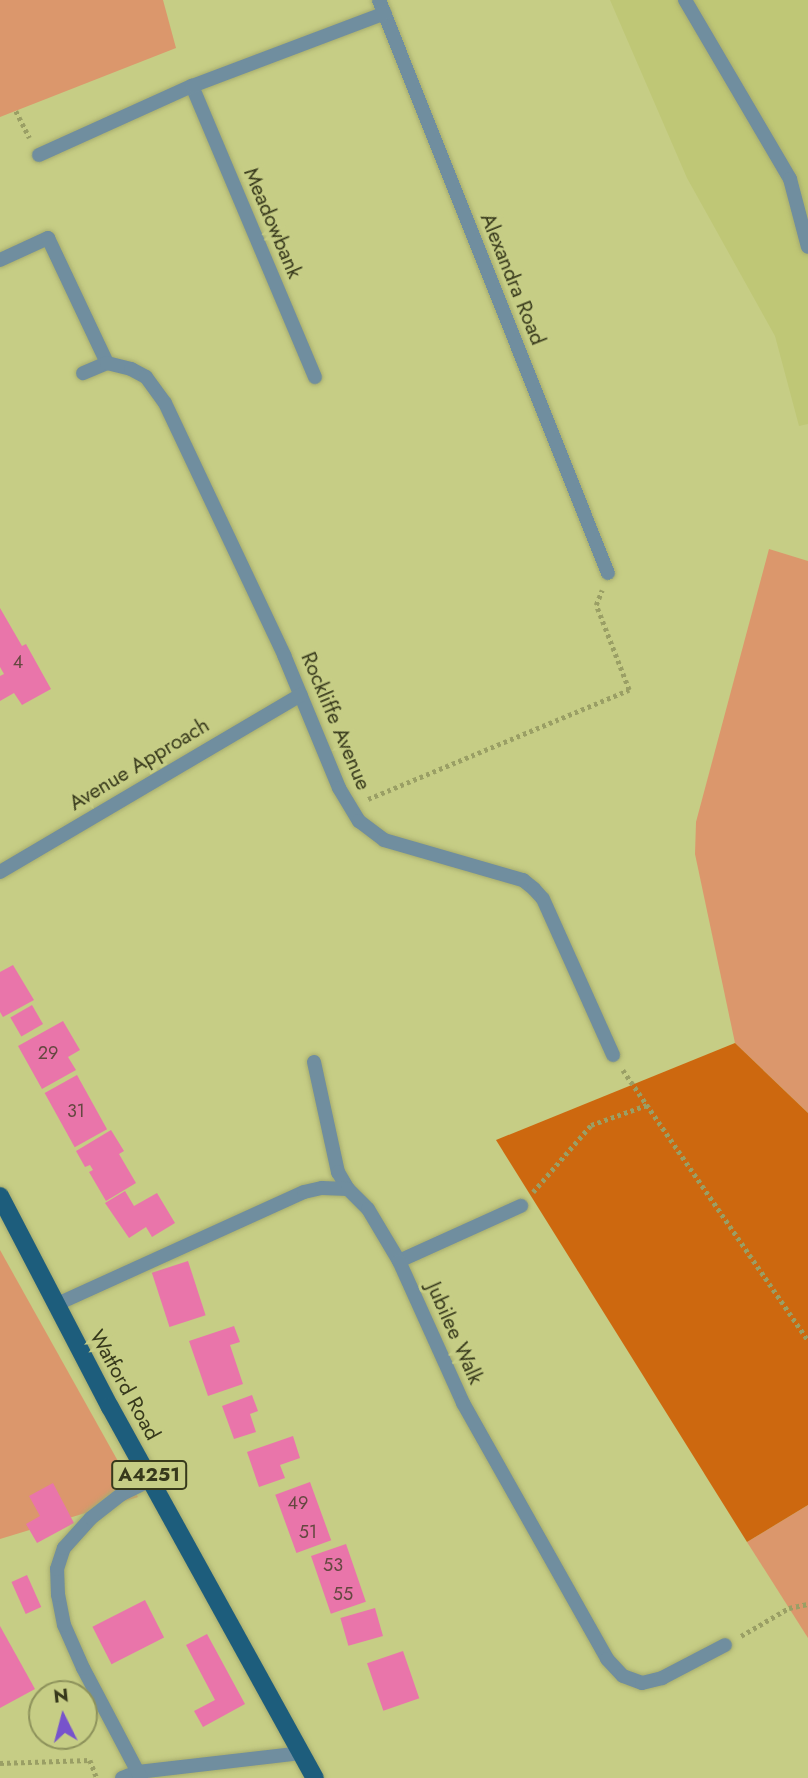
<!DOCTYPE html>
<style>
body{margin:0}
#map{position:relative;width:808px;height:1778px;overflow:hidden;background:#c6cd85;font-family:Jost,sans-serif}
div>[style]{position:absolute}
.built>*{inset:0;background:#bfc776}
.green>*{inset:0;background:#db976c}
.forest>*{inset:0;background:#cd680f}
.building>*{inset:0;background:#e975aa;transform-origin:0 0}
.path>*{height:4.5px;margin-top:-2.25px;transform-origin:0;background:repeating-linear-gradient(90deg,#9a9f65 0 3.5px,transparent 0 7px)}
.roads{filter:drop-shadow(0 0 2px #a7ac6e) drop-shadow(0 0 2px #a7ac6e)}
.service>*{height:14px;margin:-7px;padding:0 7px;transform-origin:7px;border-radius:7px;background:#708e9f}
.minor>*{height:14px;margin:-7px;padding:0 7px;transform-origin:7px;border-radius:7px;background:#708e9f}
.primary>*{height:18px;margin:-9px;padding:0 9px;transform-origin:9px;border-radius:9px;background:#1d5d7c}
span{translate:-50% -50%;white-space:nowrap;text-align:center;line-height:1.15;-webkit-text-stroke:6px #c6cd85;paint-order:stroke}
.number-label{font-size:18px;color:#644840}
.number-label span{-webkit-text-stroke-width:0}
.shield-label span{padding:2px 5px;background:#c6cd85;border:2px solid;border-radius:5px;-webkit-text-stroke-width:0}
.shield-label{font-size:19px;color:#37391c;font-weight:700}
.street-label{font-size:21px;color:#37391c}
.north{position:absolute;left:28px;top:1680px;width:70px;height:70px;box-sizing:border-box;background:#c6cd85;border:2px solid #8d925b;border-radius:50%;rotate:354deg;font-size:19px;font-weight:700;line-height:28px;text-align:center;color:#37391c}
.north::after{content:'';display:block;margin:auto;width:24px;height:32px;background:#7753cc;clip-path:polygon(50% 0,100% 100%,50% 72%,0 100%)}
</style>
<div id="map">
<div class="built">
<i style="clip-path:polygon(610px 0,808px 0,808px 424px,799px 426px,775px 336px,687px 178px)"></i>
</div>
<div class="green">
<i style="clip-path:polygon(0 0,163px 0,176px 48px,0 117px)"></i>
<i style="clip-path:polygon(769px 549px,808px 561px,808px 1113px,735px 1043px,695px 854px,696px 822px)"></i>
<i style="clip-path:polygon(0 1250px,138px 1497px,0 1539px)"></i>
<i style="clip-path:polygon(808px 1505px,808px 1638px,747px 1542px)"></i>
</div>
<div class="forest">
<i style="clip-path:polygon(735px 1043px,808px 1113px,808px 1505px,747px 1542px,496px 1140px)"></i>
</div>
<div class="building">
<i style="clip-path:polygon(0 608px,22px 646px,26px 644px,51px 689px,22px 705px,14px 693px,0 701px,0 676px,4px 674px,0 667px)"></i>
<i style="clip-path:polygon(13px 965px,34px 1000px,3px 1017px,0 1012px,0 972px)"></i>
<i style="left:32px;top:1005px;width:22px;height:25px;rotate:60deg"></i>
<i style="clip-path:polygon(63px 1021px,80px 1050px,68px 1057px,76px 1070px,42px 1089px,18px 1046px)"></i>
<i style="left:77px;top:1075px;width:62px;height:37px;rotate:61deg"></i>
<i style="clip-path:polygon(111px 1130px,124px 1151px,119px 1154px,136px 1183px,106px 1201px,89px 1172px,93px 1170px,90px 1165px,85px 1167px,76px 1151px)"></i>
<i style="clip-path:polygon(125px 1191px,134px 1206px,157px 1193px,175px 1223px,152px 1237px,146px 1227px,129px 1238px,105px 1203px)"></i>
<i style="left:188px;top:1261px;width:57px;height:38px;rotate:72deg"></i>
<i style="clip-path:polygon(234px 1326px,240px 1342px,230px 1345px,243px 1384px,208px 1396px,189px 1341px)"></i>
<i style="clip-path:polygon(252px 1395px,258px 1411px,250px 1414px,256px 1432px,234px 1439px,222px 1406px)"></i>
<i style="clip-path:polygon(293px 1436px,300px 1458px,280px 1465px,285px 1478px,259px 1487px,247px 1452px)"></i>
<i style="left:310px;top:1482px;width:62px;height:37px;rotate:70deg"></i>
<i style="clip-path:polygon(53px 1483px,74px 1523px,37px 1543px,26px 1524px,40px 1516px,29px 1496px)"></i>
<i style="left:346px;top:1544px;width:61px;height:37px;rotate:71deg"></i>
<i style="left:27px;top:1575px;width:35px;height:17px;rotate:66deg"></i>
<i style="left:145px;top:1600px;width:42px;height:59px;rotate:63deg"></i>
<i style="left:375px;top:1608px;width:29px;height:36px;rotate:74deg"></i>
<i style="clip-path:polygon(0 1626px,35px 1689px,0 1708px)"></i>
<i style="clip-path:polygon(207px 1634px,245px 1704px,203px 1727px,194px 1711px,215px 1700px,186px 1645px)"></i>
<i style="left:403px;top:1651px;width:50px;height:38px;rotate:71deg"></i>
</div>
<div class="path">
<i style="left:16px;top:111px;width:30px;rotate:63deg"></i>
<i style="left:368px;top:799px;width:283px;rotate:-22.7deg"></i>
<i style="left:629px;top:690px;width:91px;rotate:-111.2deg"></i>
<i style="left:596px;top:605px;width:16px;rotate:-68deg"></i>
<i style="left:623px;top:1070px;width:327px;rotate:55.6deg"></i>
<i style="left:533px;top:1192px;width:89px;rotate:-49.1deg"></i>
<i style="left:591px;top:1125px;width:59px;rotate:-19.7deg"></i>
<i style="left:741px;top:1636px;width:56px;rotate:-30.3deg"></i>
<i style="left:789px;top:1608px;width:19px;rotate:-12deg"></i>
<i style="left:0;top:1763px;width:90px;rotate:-1.9deg"></i>
<i style="left:90px;top:1760px;width:19px;rotate:69deg"></i>
</div>
<div class="roads">
<div class="service">
<i style="left:685px;top:0;width:208px;rotate:59.6deg"></i>
<i style="left:790px;top:179px;width:70px;rotate:75.2deg"></i>
<i style="left:0;top:260px;width:53px;rotate:-24.6deg"></i>
<i style="left:48px;top:238px;width:138px;rotate:64.7deg"></i>
<i style="left:107px;top:363px;width:26px;rotate:157deg"></i>
<i style="left:399px;top:1261px;width:134px;rotate:-24.3deg"></i>
<i style="left:122px;top:1778px;width:17px;rotate:-21deg"></i>
<i style="left:138px;top:1772px;width:164px;rotate:-6.6deg"></i>
<i style="left:141px;top:1778px;width:124px;rotate:-117.8deg"></i>
<i style="left:83px;top:1668px;width:47px;rotate:-113.8deg"></i>
<i style="left:64px;top:1625px;width:31px;rotate:-101deg"></i>
<i style="left:58px;top:1595px;width:26px;rotate:-92deg"></i>
<i style="left:57px;top:1569px;width:22px;rotate:-72deg"></i>
<i style="left:64px;top:1548px;width:40px;rotate:-48deg"></i>
<i style="left:91px;top:1518px;width:39px;rotate:-38deg"></i>
<i style="left:122px;top:1494px;width:32px;rotate:-26deg"></i>
</div>
<div class="minor">
<i style="left:379px;top:0;width:617px;rotate:68.22deg"></i>
<i style="left:192px;top:86px;width:316px;rotate:67.1deg"></i>
<i style="left:39px;top:155px;width:168px;rotate:-24.3deg"></i>
<i style="left:192px;top:86px;width:206px;rotate:-20.7deg"></i>
<i style="left:107px;top:363px;width:25px;rotate:14deg"></i>
<i style="left:131px;top:369px;width:17px;rotate:28deg"></i>
<i style="left:146px;top:377px;width:32px;rotate:54deg"></i>
<i style="left:165px;top:403px;width:279px;rotate:64.7deg"></i>
<i style="left:284px;top:655px;width:144px;rotate:67.5deg"></i>
<i style="left:339px;top:788px;width:39px;rotate:59deg"></i>
<i style="left:359px;top:821px;width:31px;rotate:37deg"></i>
<i style="left:384px;top:840px;width:145px;rotate:16.1deg"></i>
<i style="left:523px;top:880px;width:14px;rotate:39deg"></i>
<i style="left:534px;top:889px;width:13px;rotate:48deg"></i>
<i style="left:543px;top:899px;width:171px;rotate:65.8deg"></i>
<i style="left:0;top:872px;width:349px;rotate:-30.5deg"></i>
<i style="left:314px;top:1062px;width:113px;rotate:77.7deg"></i>
<i style="left:338px;top:1172px;width:20px;rotate:60deg"></i>
<i style="left:55px;top:1305px;width:273px;rotate:-24.4deg"></i>
<i style="left:304px;top:1192px;width:18px;rotate:-13deg"></i>
<i style="left:322px;top:1188px;width:26px;rotate:2deg"></i>
<i style="left:348px;top:1189px;width:28px;rotate:45deg"></i>
<i style="left:368px;top:1209px;width:61px;rotate:59.2deg"></i>
<i style="left:399px;top:1261px;width:156px;rotate:65.7deg"></i>
<i style="left:463px;top:1403px;width:294px;rotate:60.6deg"></i>
<i style="left:607px;top:1659px;width:23px;rotate:47deg"></i>
<i style="left:623px;top:1676px;width:20px;rotate:20deg"></i>
<i style="left:642px;top:1683px;width:21px;rotate:-14deg"></i>
<i style="left:662px;top:1678px;width:71px;rotate:-27.6deg"></i>
</div>
<div class="primary">
<i style="left:0;top:1196px;width:238px;rotate:62.5deg"></i>
<i style="left:110px;top:1407px;width:424px;rotate:61.1deg"></i>
</div>
</div>
<div class="number-label">
<span style="left:18px;top:662px">4</span>
<span style="left:48px;top:1053px">29</span>
<span style="left:76px;top:1111px">31</span>
<span style="left:298px;top:1503px">49</span>
<span style="left:308px;top:1532px">51</span>
<span style="left:333px;top:1565px">53</span>
<span style="left:343px;top:1594px">55</span>
</div>
<div class="shield-label">
<span style="left:149px;top:1475px">A4251</span>
</div>
<div class="street-label">
<span style="left:273px;top:223px;rotate:67deg">Meadowbank</span>
<span style="left:513px;top:279px;rotate:68deg">Alexandra Road</span>
<span style="left:336px;top:721px;rotate:67deg">Rockliffe Avenue</span>
<span style="left:139px;top:764px;rotate:-31deg">Avenue Approach</span>
<span style="left:455px;top:1333px;rotate:66deg">Jubilee Walk</span>
<span style="left:125px;top:1385px;rotate:61deg">Watford Road</span>
</div>
<div class="north">N</div>
</div>
